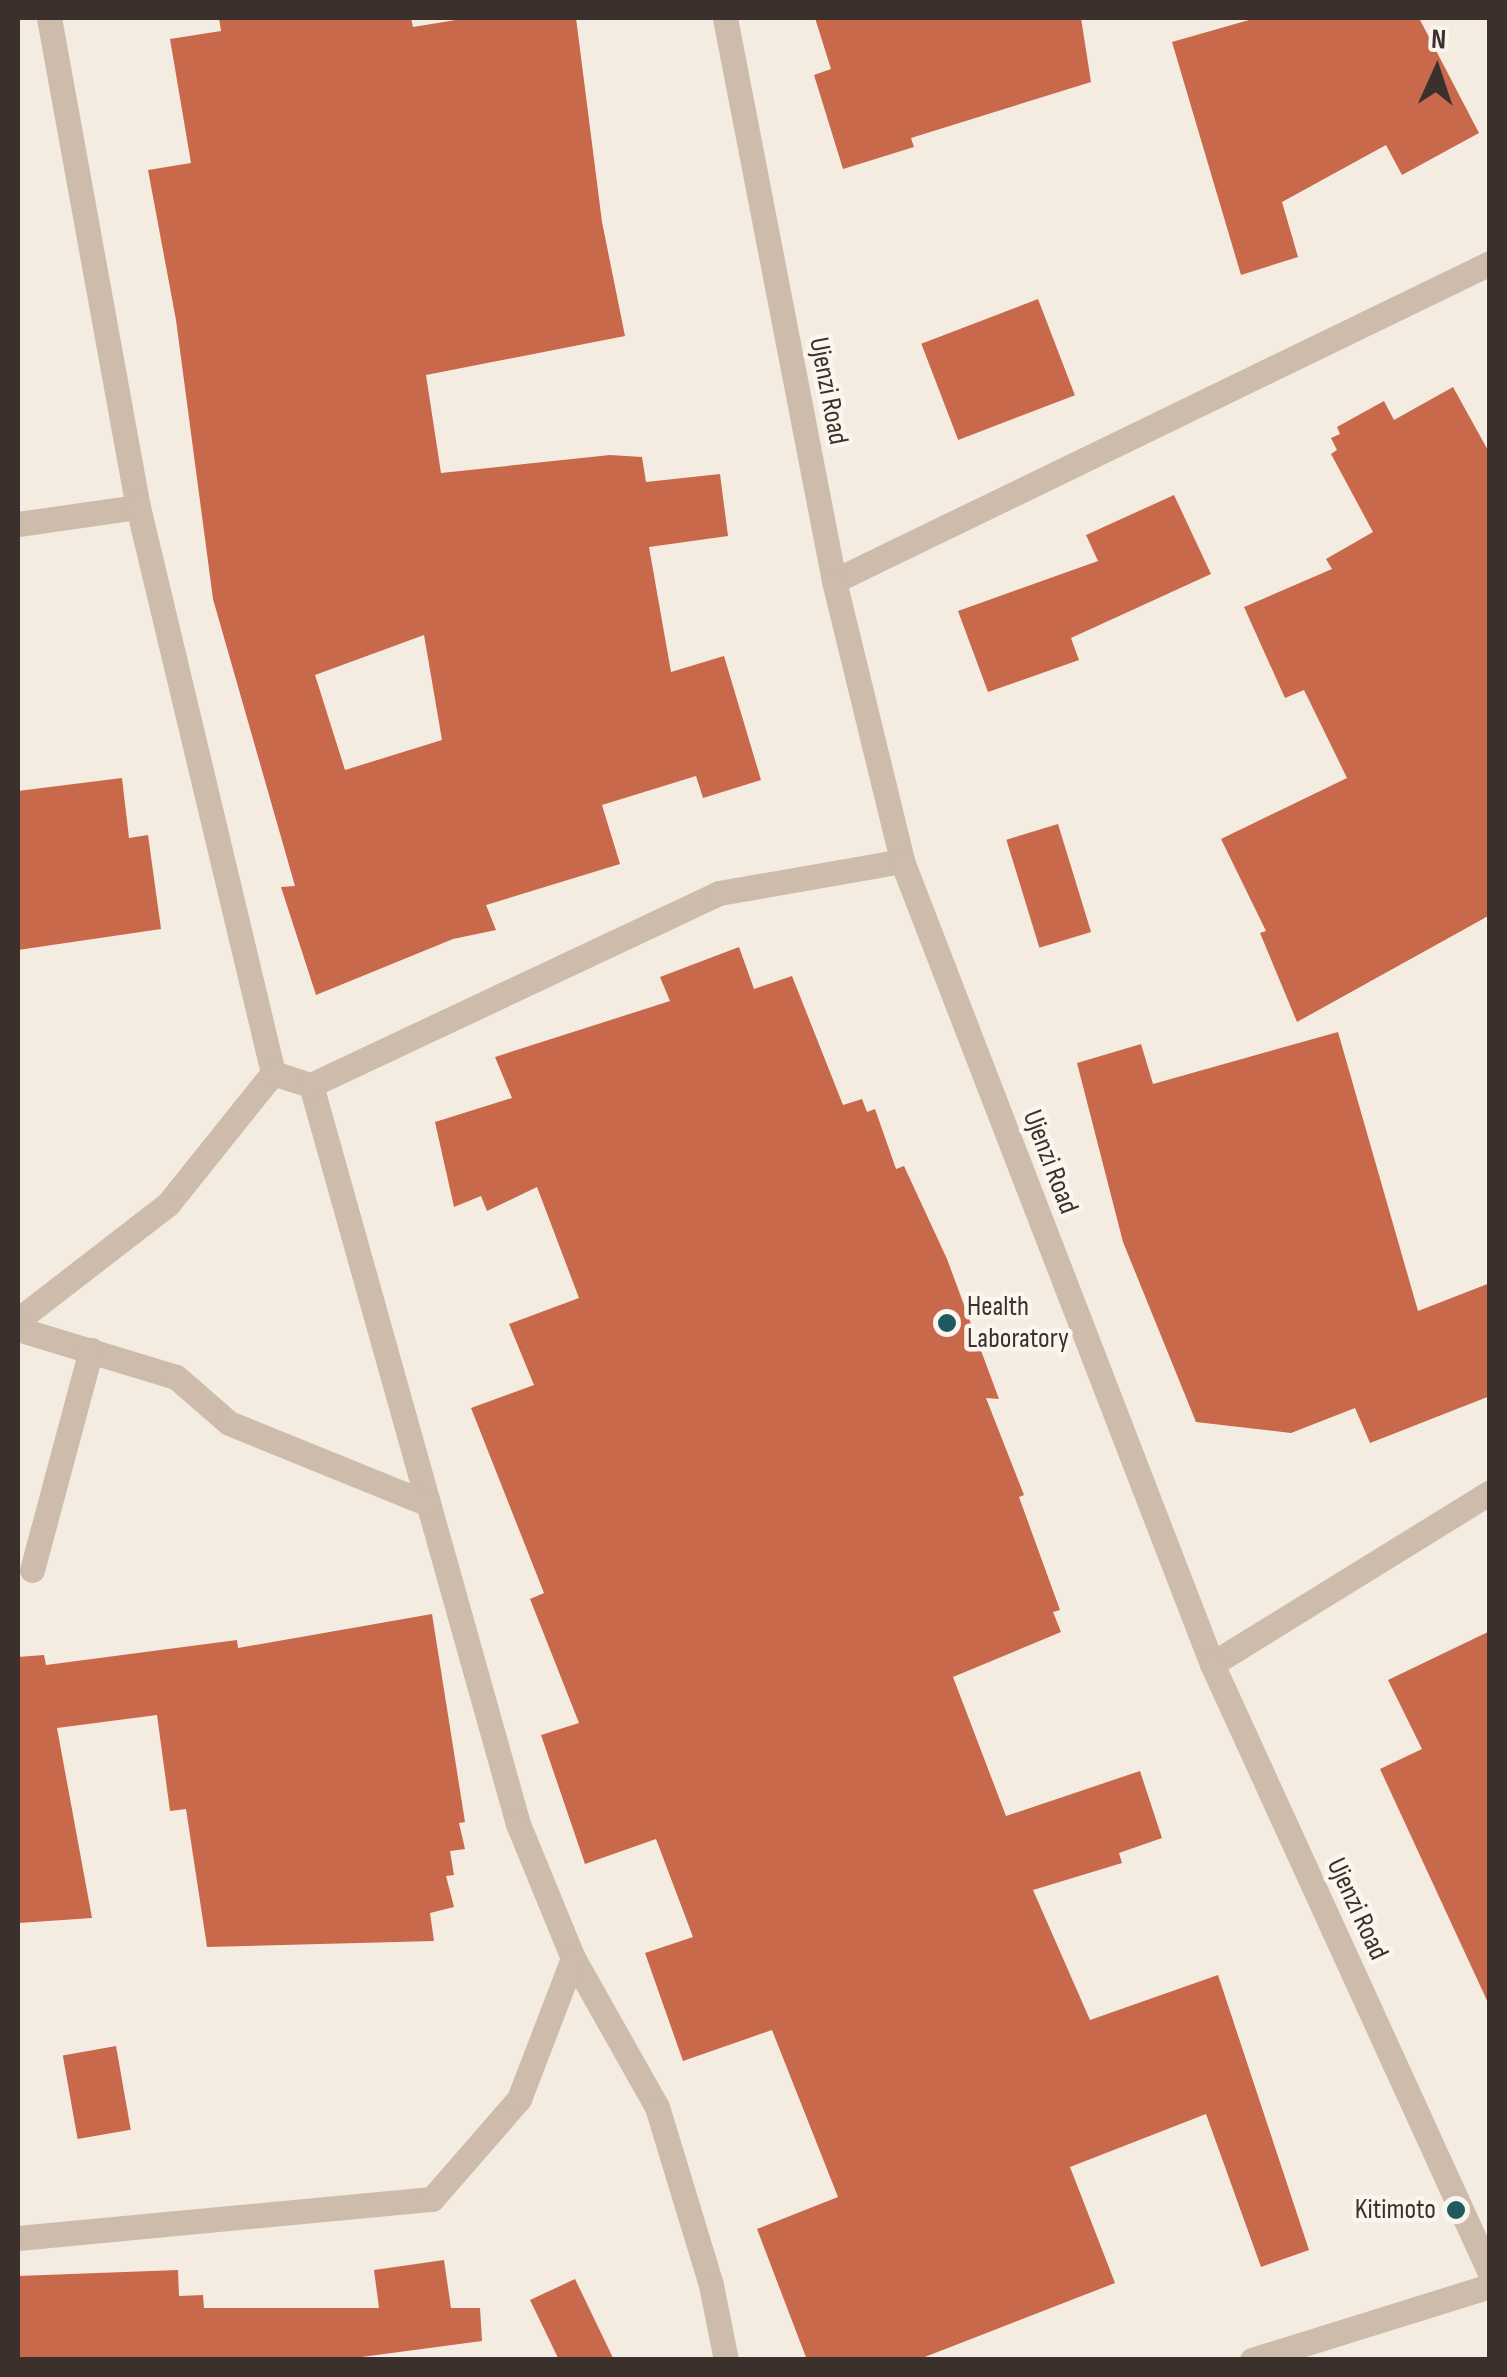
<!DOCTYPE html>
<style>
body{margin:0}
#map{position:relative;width:1507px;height:2377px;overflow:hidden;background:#f4ebe1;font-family:"Sofia Sans Condensed",sans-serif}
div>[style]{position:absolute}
.building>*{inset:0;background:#c8694b;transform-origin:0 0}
.minor>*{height:25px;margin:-12.5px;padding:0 12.5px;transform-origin:12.5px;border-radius:12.5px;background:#cdbbac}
.tertiary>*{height:25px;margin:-12.5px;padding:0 12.5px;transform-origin:12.5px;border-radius:12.5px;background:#cdbbac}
.dots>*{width:28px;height:28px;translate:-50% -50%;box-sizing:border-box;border:5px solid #fbf5ee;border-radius:50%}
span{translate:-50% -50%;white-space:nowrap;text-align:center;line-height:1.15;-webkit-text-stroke:9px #fbf5ee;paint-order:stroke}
.street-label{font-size:28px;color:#3b302b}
.poi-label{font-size:28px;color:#3b302b}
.left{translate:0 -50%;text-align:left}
.right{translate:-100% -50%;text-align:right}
.frame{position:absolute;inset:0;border:20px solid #3b302b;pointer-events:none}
.north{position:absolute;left:1387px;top:20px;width:100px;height:100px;-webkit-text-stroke:8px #fbf5ee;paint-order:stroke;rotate:3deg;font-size:28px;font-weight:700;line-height:40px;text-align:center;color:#3b302b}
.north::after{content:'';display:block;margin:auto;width:35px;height:45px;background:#3b302b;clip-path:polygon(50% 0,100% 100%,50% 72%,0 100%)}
</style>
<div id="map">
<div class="building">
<i style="clip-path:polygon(evenodd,219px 18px,411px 18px,413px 27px,468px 18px,576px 18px,602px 222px,625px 336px,426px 375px,441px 473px,610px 455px,642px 457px,646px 482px,720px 474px,728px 536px,649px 547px,671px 672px,724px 656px,761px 780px,703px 798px,696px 776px,602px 805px,620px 864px,486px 905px,496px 930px,453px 939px,316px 995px,281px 887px,295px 886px,213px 599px,176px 320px,148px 170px,191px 163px,170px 39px,221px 31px,219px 18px,424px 635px,442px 740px,345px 770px,315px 675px,424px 635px)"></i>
<i style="clip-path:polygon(815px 18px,1081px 18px,1091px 82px,911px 138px,914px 147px,843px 169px,814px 75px,831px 69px)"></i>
<i style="clip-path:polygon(1256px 18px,1419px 18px,1479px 133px,1402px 175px,1386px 145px,1282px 202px,1298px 257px,1241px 275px,1172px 42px)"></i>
<i style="left:1038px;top:299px;width:103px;height:125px;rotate:69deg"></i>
<i style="clip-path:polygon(1453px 387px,1490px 454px,1490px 915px,1297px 1022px,1260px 933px,1266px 931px,1221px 839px,1347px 778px,1304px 690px,1285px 698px,1244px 607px,1332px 569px,1326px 559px,1373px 532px,1331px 454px,1337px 450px,1331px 438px,1340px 434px,1337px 427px,1384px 401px,1394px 420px)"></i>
<i style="clip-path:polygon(1174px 495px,1211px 574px,1071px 638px,1079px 660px,988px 692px,958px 611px,1098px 561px,1086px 535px)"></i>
<i style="clip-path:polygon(122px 778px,129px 838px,148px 835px,161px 929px,18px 950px,18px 791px)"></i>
<i style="left:1058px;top:824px;width:113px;height:54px;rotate:73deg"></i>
<i style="clip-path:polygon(739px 947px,754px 989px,792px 976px,843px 1105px,862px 1099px,867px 1112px,875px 1109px,896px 1169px,904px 1166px,947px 1259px,999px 1399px,986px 1398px,1024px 1495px,1019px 1497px,1060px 1610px,1053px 1612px,1061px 1632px,953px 1677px,1006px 1816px,1140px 1771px,1162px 1838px,1119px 1853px,1122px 1863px,1033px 1890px,1090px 2020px,1218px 1975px,1309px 2250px,1261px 2267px,1206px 2114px,1070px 2167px,1115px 2283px,917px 2360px,807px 2360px,757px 2229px,838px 2197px,772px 2030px,683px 2061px,645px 1953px,693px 1937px,656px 1839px,585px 1864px,541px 1735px,579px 1723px,530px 1599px,544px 1593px,471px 1408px,534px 1385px,509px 1324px,579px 1298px,537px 1187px,487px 1211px,481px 1196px,454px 1207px,435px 1122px,512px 1098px,495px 1057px,670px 1001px,660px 977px)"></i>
<i style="clip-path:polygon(1338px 1032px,1418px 1311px,1490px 1283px,1490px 1396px,1370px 1443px,1355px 1408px,1291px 1433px,1196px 1422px,1123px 1242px,1077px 1063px,1141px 1044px,1153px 1084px)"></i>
<i style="clip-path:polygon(432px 1614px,465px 1822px,459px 1823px,465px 1849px,450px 1851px,454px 1875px,446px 1876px,454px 1907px,430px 1913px,434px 1941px,207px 1947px,186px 1809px,170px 1811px,157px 1715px,57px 1728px,92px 1918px,19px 1923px,18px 1657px,44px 1655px,46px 1665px,237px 1640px,238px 1648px)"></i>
<i style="clip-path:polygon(1490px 1631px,1490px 2007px,1380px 1769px,1422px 1749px,1388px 1680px)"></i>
<i style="left:116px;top:2046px;width:85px;height:54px;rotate:80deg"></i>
<i style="clip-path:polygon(444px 2260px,451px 2308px,480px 2308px,482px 2341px,339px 2360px,18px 2360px,18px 2276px,178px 2270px,179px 2296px,203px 2295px,204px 2308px,379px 2308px,374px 2270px)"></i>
<i style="clip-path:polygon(575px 2279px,614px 2360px,559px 2360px,530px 2300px)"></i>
</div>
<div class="minor">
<i style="left:49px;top:18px;width:497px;rotate:79.7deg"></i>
<i style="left:18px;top:524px;width:121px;rotate:-8.1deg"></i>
<i style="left:138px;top:507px;width:582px;rotate:76.58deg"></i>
<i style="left:273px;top:1073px;width:168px;rotate:128.7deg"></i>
<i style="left:168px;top:1204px;width:190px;rotate:142.3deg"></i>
<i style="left:834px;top:581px;width:729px;rotate:-25.86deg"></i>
<i style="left:273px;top:1073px;width:40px;rotate:18deg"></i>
<i style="left:311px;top:1085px;width:767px;rotate:74.35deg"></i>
<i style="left:518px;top:1824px;width:145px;rotate:67.7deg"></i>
<i style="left:573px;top:1958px;width:171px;rotate:60.6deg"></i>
<i style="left:657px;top:2107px;width:186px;rotate:73.1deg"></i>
<i style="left:711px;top:2285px;width:76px;rotate:78.7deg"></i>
<i style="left:311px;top:1085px;width:451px;rotate:-25.2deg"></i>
<i style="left:719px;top:893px;width:186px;rotate:-9.9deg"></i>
<i style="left:18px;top:1329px;width:165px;rotate:16.9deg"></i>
<i style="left:176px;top:1377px;width:70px;rotate:41deg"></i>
<i style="left:229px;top:1423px;width:213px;rotate:22.1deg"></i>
<i style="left:32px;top:1570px;width:228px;rotate:-75deg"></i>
<i style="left:1212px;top:1664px;width:327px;rotate:-31.7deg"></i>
<i style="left:18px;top:2238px;width:416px;rotate:-5.4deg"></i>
<i style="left:432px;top:2199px;width:133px;rotate:-49deg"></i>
<i style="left:519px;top:2099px;width:151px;rotate:-69deg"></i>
<i style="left:1252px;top:2360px;width:249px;rotate:-17.3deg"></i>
</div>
<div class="tertiary">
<i style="left:725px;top:18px;width:573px;rotate:79.04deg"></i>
<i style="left:834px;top:581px;width:288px;rotate:76.3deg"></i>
<i style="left:902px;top:861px;width:861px;rotate:68.89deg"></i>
<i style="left:1212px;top:1664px;width:669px;rotate:65.46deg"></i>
</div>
<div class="dots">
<i style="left:947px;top:1323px;background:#1f5a5e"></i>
<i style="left:1456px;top:2210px;background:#1f5a5e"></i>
</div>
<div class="street-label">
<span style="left:828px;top:391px;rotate:79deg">Ujenzi Road</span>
<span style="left:1050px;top:1162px;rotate:69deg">Ujenzi Road</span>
<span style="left:1357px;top:1909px;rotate:65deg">Ujenzi Road</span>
</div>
<div class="poi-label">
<span class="left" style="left:967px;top:1323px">Health<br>Laboratory</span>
<span class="right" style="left:1436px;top:2210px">Kitimoto</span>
</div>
<div class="frame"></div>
<div class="north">N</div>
</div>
